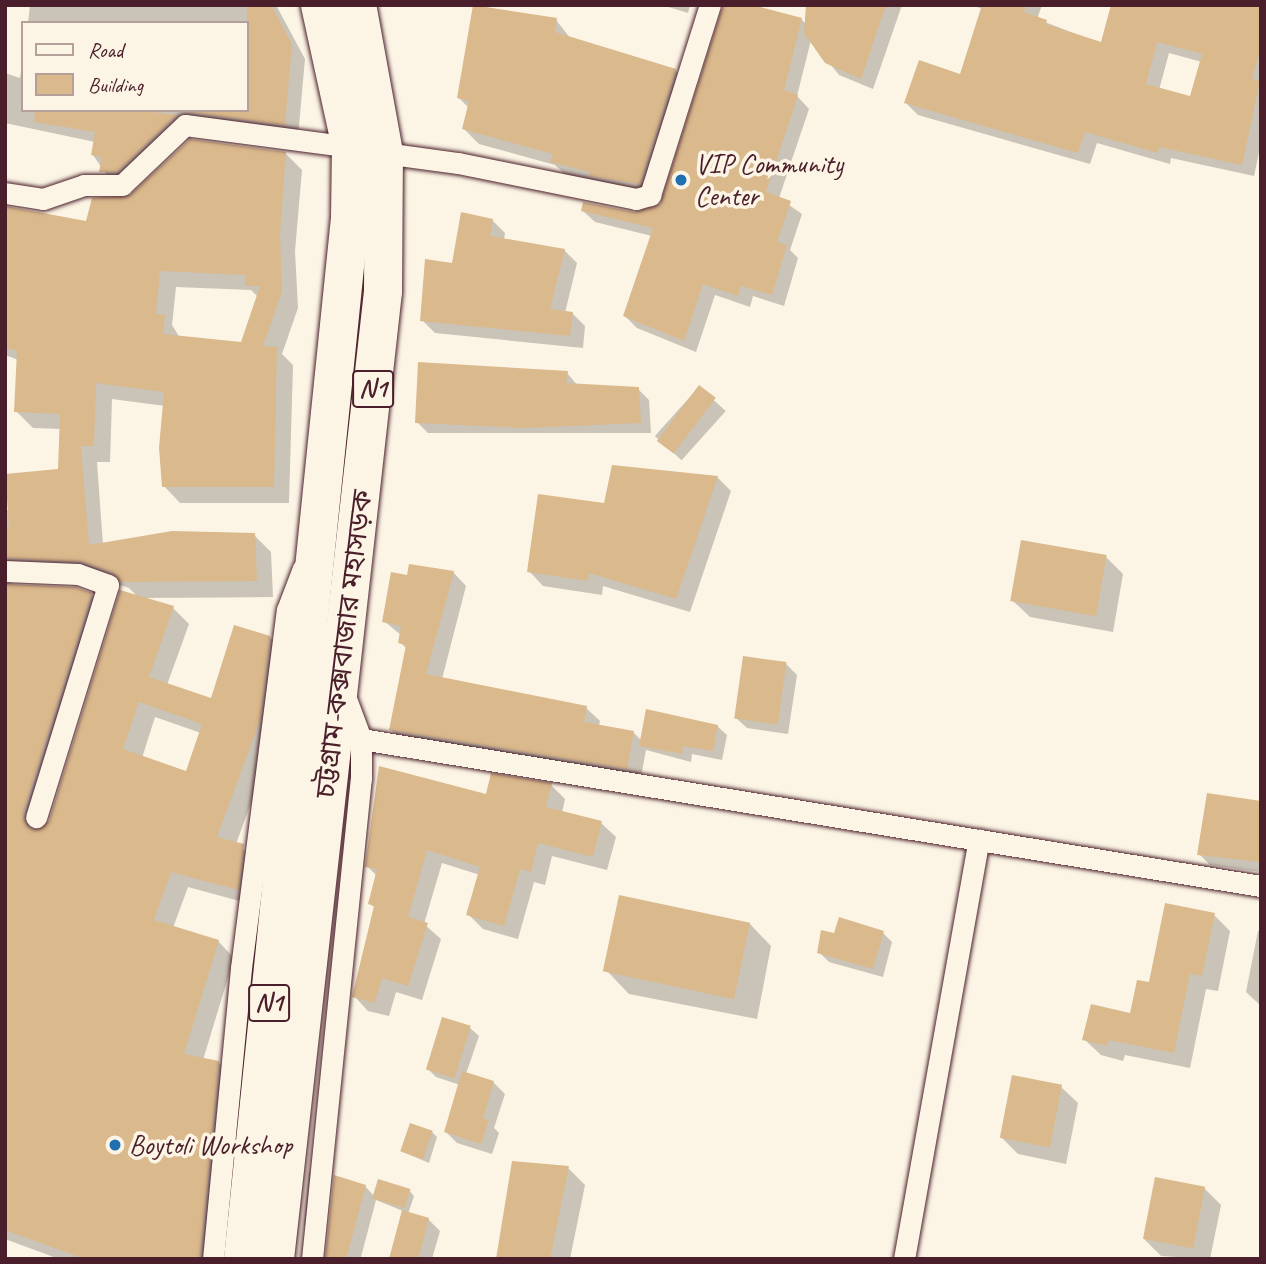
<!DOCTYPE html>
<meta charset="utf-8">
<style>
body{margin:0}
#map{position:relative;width:1266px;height:1264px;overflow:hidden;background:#fcf5e5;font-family:Caveat,"Noto Sans Bengali",sans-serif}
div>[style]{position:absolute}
.shadow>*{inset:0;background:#0003;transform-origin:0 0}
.building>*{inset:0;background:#dab98d;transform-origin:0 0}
.roads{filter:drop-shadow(0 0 2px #4a1f2b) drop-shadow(0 0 2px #4a1f2b)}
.street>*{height:21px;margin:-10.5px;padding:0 10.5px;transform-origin:10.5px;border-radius:10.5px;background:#fcf5e5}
.highway>*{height:38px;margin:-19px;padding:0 19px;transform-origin:19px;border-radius:19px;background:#fcf5e5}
.dots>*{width:19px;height:19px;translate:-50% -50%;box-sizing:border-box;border:4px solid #fcf5e5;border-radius:50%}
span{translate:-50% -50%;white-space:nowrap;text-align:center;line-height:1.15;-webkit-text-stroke:7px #fcf5e5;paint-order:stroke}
.shield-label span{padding:2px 5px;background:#fcf5e5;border:2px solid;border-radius:5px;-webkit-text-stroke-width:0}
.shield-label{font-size:26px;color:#4a1f2b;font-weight:700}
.poi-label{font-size:28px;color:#4a1f2b}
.left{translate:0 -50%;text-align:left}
.street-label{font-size:28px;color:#4a1f2b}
.frame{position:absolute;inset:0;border:7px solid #4a1f2b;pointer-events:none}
.legend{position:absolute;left:21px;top:21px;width:228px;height:91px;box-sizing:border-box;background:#fcf5e5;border:2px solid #b59f9b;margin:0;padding:9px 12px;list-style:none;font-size:21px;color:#4a1f2b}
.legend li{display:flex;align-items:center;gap:14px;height:35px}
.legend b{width:35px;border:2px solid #b59f9b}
</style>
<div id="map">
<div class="shadow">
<i style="clip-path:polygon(30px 5px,276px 5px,305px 59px,298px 137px,195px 125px,113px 184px,93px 155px,95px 142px,5px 123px,5px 73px,20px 78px,23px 58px,23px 110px,247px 110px,247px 23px,28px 23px)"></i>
<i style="clip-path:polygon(662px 5px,690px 5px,688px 13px)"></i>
<i style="clip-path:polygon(808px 5px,902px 5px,873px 89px,839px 75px,811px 40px,797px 96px,809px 109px,779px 198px,802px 214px,790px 250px,798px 258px,784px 306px,753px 296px,750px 307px,715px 295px,696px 352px,637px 328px,625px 316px,652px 236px,595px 222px,583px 211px,634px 214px,661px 205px,801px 19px,807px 25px)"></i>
<i style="clip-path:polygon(evenodd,972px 5px,1042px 5px,1037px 19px,1102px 44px,1261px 5px,1261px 143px,1254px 176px,1171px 158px,1170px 164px,1097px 143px,1090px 164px,918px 115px,906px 103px,961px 76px,982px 9px,972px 5px,1169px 53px,1202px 62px,1191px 98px,1159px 90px,1169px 53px)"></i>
<i style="clip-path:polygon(556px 20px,571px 39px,675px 70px,691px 86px,655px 199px,568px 177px,555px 165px,479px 144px,464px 129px,469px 108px,459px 98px)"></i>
<i style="clip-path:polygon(evenodd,285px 153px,302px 170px,295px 251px,298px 308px,282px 354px,293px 365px,289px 503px,180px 503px,164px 486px,165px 406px,112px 399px,110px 462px,97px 462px,103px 545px,254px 535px,271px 552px,273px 597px,143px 598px,173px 608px,189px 624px,167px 685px,212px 701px,270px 637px,286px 654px,275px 737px,236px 844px,259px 862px,254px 905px,188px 887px,173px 928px,218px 941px,234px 958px,203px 1060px,218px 1062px,235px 1079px,217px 1259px,59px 1259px,5px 1239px,5px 512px,59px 471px,61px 429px,33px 428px,16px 411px,77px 382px,5px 355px,5px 208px,87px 223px,131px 197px,285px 153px,176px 287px,251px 290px,258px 297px,242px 344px,180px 338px,172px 325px,176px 287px,285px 153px,22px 574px,96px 577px,129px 588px,138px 597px,50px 822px,40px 828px,107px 611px,91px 595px,8px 586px,22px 574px,285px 153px,155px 717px,201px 733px,187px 774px,142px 758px,155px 717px)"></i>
<i style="clip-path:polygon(492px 220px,505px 233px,504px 240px,564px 250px,577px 263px,565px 313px,572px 313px,585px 326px,583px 348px,435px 333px,422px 320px,453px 265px)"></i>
<i style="clip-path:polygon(567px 373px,578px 386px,638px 389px,649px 400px,651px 433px,428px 433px,417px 422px)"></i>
<i style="left:699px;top:387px;width:36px;height:66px;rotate:42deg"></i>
<i style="clip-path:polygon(717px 477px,731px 491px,690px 612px,603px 586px,602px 595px,543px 586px,529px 571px,606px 505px)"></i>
<i style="clip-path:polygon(1106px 557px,1123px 574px,1113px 632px,1030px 617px,1013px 601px)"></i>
<i style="clip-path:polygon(453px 572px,466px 586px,442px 679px,586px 708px,600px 721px,599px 726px,634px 733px,642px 741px,717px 726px,727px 735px,722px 760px,692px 754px,691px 762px,646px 750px,640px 782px,404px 743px,391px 730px,407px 649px,400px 642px,401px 635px,384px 621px,409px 577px)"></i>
<i style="clip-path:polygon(786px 664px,797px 675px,788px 734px,747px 728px,735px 717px)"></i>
<i style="clip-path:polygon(551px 785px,565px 799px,562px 813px,601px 823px,616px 837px,607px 870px,552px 856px,545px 885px,534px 882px,518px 939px,483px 929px,468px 914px,480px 875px,442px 863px,424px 924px,441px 939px,422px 1000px,396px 992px,389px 1016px,368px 1011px,354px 996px,375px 908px,370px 903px,377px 876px,367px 866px,487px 796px)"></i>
<i style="clip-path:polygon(1261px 801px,1261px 872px,1210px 865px,1199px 854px)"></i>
<i style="clip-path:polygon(1214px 915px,1230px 931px,1218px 991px,1206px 989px,1190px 1068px,1125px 1055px,1123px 1061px,1101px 1055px,1084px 1039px,1132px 1016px,1150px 984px)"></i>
<i style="clip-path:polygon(749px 923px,771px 946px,757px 1019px,629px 994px,607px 971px)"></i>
<i style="clip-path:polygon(1258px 931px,1261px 932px,1261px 1006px,1246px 992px)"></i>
<i style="clip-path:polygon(883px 933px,892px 942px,883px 977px,829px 962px,819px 952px,835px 935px)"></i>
<i style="clip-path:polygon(470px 1028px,479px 1036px,466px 1074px,493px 1082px,505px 1094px,494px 1128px,499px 1133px,492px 1154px,457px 1143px,446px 1132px,460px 1085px,436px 1077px,427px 1068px)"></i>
<i style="clip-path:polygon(1061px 1087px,1078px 1103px,1066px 1164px,1018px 1154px,1001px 1137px)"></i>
<i style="clip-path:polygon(432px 1132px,437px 1137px,429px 1163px,403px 1152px)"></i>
<i style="clip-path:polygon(568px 1168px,585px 1185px,570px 1259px,498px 1259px)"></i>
<i style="clip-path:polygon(309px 1171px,324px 1186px,319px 1240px,304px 1225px)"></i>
<i style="clip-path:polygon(365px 1186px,374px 1196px,409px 1190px,414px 1196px,408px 1214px,428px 1219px,440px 1231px,432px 1259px,390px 1259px,403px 1211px,376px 1200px,361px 1257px,369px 1259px,327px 1259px)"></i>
<i style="clip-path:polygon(1204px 1188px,1221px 1205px,1210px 1259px,1161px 1256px,1144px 1239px)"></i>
</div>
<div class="building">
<i style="clip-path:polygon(247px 5px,271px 5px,292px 44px,285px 125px,187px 112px,247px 110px)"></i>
<i style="clip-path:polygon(473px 5px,557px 18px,555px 32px,676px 69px,640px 184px,589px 176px,590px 172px,550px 162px,553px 154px,462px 129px,469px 101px,457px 98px)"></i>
<i style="clip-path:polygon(723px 5px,753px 5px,802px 18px,784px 90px,798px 95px,766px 192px,791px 201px,777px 242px,787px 245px,772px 295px,741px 286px,738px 296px,703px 284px,684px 341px,623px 316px,653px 228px,581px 211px,583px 202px,634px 212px,660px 204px)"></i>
<i style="clip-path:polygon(806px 5px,886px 5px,861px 79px,825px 63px,804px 33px)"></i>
<i style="clip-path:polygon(evenodd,982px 5px,1026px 5px,1024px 12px,1047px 20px,1046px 24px,1101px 42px,1111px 5px,1261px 5px,1261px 48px,1252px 79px,1260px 81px,1242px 165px,1159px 147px,1158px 153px,1085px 132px,1078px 153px,904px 103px,919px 60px,960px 74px,982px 5px,1157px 42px,1202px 54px,1190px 96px,1146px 84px,1157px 42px)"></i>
<i style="clip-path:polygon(35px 110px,134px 110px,177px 115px,117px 172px,99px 172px,102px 157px,91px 155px,95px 132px,34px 122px)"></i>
<i style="clip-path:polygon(evenodd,190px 139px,286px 152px,280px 233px,282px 291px,263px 346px,277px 347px,274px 487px,162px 487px,159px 448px,164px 392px,96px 383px,94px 446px,81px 446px,89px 545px,172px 531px,255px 533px,257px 581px,121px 582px,113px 573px,82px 562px,5px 558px,5px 526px,9px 526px,5px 474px,58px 469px,60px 414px,14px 412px,17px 351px,5px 347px,5px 206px,86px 221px,92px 198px,130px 195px,190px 139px,160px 271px,245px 275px,245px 286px,260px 286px,241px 342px,163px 334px,165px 315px,156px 314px,160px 271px)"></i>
<i style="clip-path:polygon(461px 212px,493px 219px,490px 236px,565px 249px,550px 309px,573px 312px,570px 336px,420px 321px,425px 259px,452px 263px)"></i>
<i style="clip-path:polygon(418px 362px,568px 371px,566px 383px,639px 387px,641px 423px,524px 428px,415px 423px)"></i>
<i style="left:699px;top:385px;width:21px;height:70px;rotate:37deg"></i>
<i style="clip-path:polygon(612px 465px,718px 476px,676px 599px,589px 573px,588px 581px,527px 572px,538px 494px,604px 503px)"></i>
<i style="left:1021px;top:540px;width:87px;height:62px;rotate:10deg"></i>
<i style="clip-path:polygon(409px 564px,454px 571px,426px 674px,587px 706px,584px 722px,634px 731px,627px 769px,389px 730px,406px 645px,398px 643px,401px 626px,382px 622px,391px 572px,407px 575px)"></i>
<i style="clip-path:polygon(evenodd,5px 584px,75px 587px,92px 593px,23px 813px,26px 825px,33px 830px,49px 821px,120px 590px,174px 606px,149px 677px,211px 698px,234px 625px,270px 636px,260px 720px,217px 837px,244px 844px,238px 890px,171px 872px,154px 920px,219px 940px,184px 1054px,219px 1061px,200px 1259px,85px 1259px,5px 1230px,5px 584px,139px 702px,202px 724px,186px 771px,123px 749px,139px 702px)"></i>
<i style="left:743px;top:656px;width:44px;height:63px;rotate:8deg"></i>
<i style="clip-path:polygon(646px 709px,718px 725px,713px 751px,683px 746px,682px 754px,639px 746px)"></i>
<i style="clip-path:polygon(379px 766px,486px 794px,491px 773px,552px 783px,546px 807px,602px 821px,593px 857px,538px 843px,531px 872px,520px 869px,504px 926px,466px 915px,480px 867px,427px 850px,408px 917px,428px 923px,408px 986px,382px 978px,375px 1003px,352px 997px,374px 906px,368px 904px,377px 869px,365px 867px)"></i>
<i style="clip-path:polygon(1207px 793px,1261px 801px,1261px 862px,1197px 855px)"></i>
<i style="left:619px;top:895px;width:134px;height:78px;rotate:12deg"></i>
<i style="clip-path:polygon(1165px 903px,1215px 913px,1202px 976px,1190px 974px,1174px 1053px,1109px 1040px,1107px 1046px,1082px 1040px,1091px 1004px,1130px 1013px,1137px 980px,1149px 982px)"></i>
<i style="clip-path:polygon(839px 917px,884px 931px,873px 969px,817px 953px,821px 930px,834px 933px)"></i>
<i style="left:442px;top:1017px;width:30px;height:55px;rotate:17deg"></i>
<i style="clip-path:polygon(462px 1071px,494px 1081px,483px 1118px,489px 1120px,481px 1144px,444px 1132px)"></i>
<i style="left:1012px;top:1075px;width:51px;height:64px;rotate:11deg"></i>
<i style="left:410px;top:1123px;width:24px;height:30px;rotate:19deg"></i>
<i style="clip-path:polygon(512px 1161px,569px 1166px,550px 1259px,496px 1259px)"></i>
<i style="clip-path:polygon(334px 1175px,366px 1185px,346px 1259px,325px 1259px)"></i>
<i style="left:1155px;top:1177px;width:51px;height:63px;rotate:11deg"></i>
<i style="left:378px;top:1179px;width:34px;height:20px;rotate:17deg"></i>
<i style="clip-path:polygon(402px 1210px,429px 1218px,418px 1259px,389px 1259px)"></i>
</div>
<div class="roads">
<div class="street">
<i style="left:384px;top:153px;width:75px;rotate:7.7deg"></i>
<i style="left:458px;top:163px;width:182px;rotate:11.4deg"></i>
<i style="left:636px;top:199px;width:15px;rotate:-16deg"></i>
<i style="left:650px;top:195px;width:199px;rotate:-72.5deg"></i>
<i style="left:5px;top:193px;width:38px;rotate:9deg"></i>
<i style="left:43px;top:199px;width:43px;rotate:-18.9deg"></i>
<i style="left:84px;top:185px;width:38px"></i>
<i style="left:122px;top:185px;width:87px;rotate:-43.6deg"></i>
<i style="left:185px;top:125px;width:167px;rotate:7.5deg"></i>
<i style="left:5px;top:571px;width:73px;rotate:2.4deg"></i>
<i style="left:78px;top:574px;width:32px;rotate:20deg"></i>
<i style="left:108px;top:585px;width:243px;rotate:107.2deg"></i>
<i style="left:361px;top:739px;width:912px;rotate:9.28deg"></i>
<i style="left:213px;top:1259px;width:292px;rotate:-84.5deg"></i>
<i style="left:241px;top:968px;width:361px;rotate:-82.7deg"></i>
<i style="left:287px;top:610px;width:45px;rotate:-69.1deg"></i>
<i style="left:312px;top:1259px;width:482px;rotate:-84.2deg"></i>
<i style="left:361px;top:779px;width:40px;rotate:-90deg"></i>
<i style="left:361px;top:739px;width:46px;rotate:-110.4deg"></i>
<i style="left:904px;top:1259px;width:426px;rotate:-79.9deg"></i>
</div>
<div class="highway">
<i style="left:243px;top:1259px;width:1045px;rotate:-84.13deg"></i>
<i style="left:350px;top:219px;width:72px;rotate:-89.2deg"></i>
<i style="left:351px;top:147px;width:145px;rotate:-102.3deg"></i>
<i style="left:275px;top:1259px;width:974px;rotate:-83.63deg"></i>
<i style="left:383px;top:291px;width:138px;rotate:-89.6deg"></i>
<i style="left:384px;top:153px;width:150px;rotate:-100.3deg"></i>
</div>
</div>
<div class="dots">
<i style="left:681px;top:180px;background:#1f6fb2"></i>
<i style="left:115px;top:1145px;background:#1f6fb2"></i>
</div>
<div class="shield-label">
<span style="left:373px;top:389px">N1</span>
<span style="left:269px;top:1003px">N1</span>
</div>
<div class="poi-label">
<span class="left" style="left:695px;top:180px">VIP Community<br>Center</span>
<span class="left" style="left:129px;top:1145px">Boytoli Workshop</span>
</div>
<div class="street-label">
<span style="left:344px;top:644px;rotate:-83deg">চট্টগ্রাম-কক্সবাজার মহাসড়ক</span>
</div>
<div class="frame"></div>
<ul class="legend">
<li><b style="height:9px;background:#fcf5e5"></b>Road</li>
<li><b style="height:19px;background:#dab98d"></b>Building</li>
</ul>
</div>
